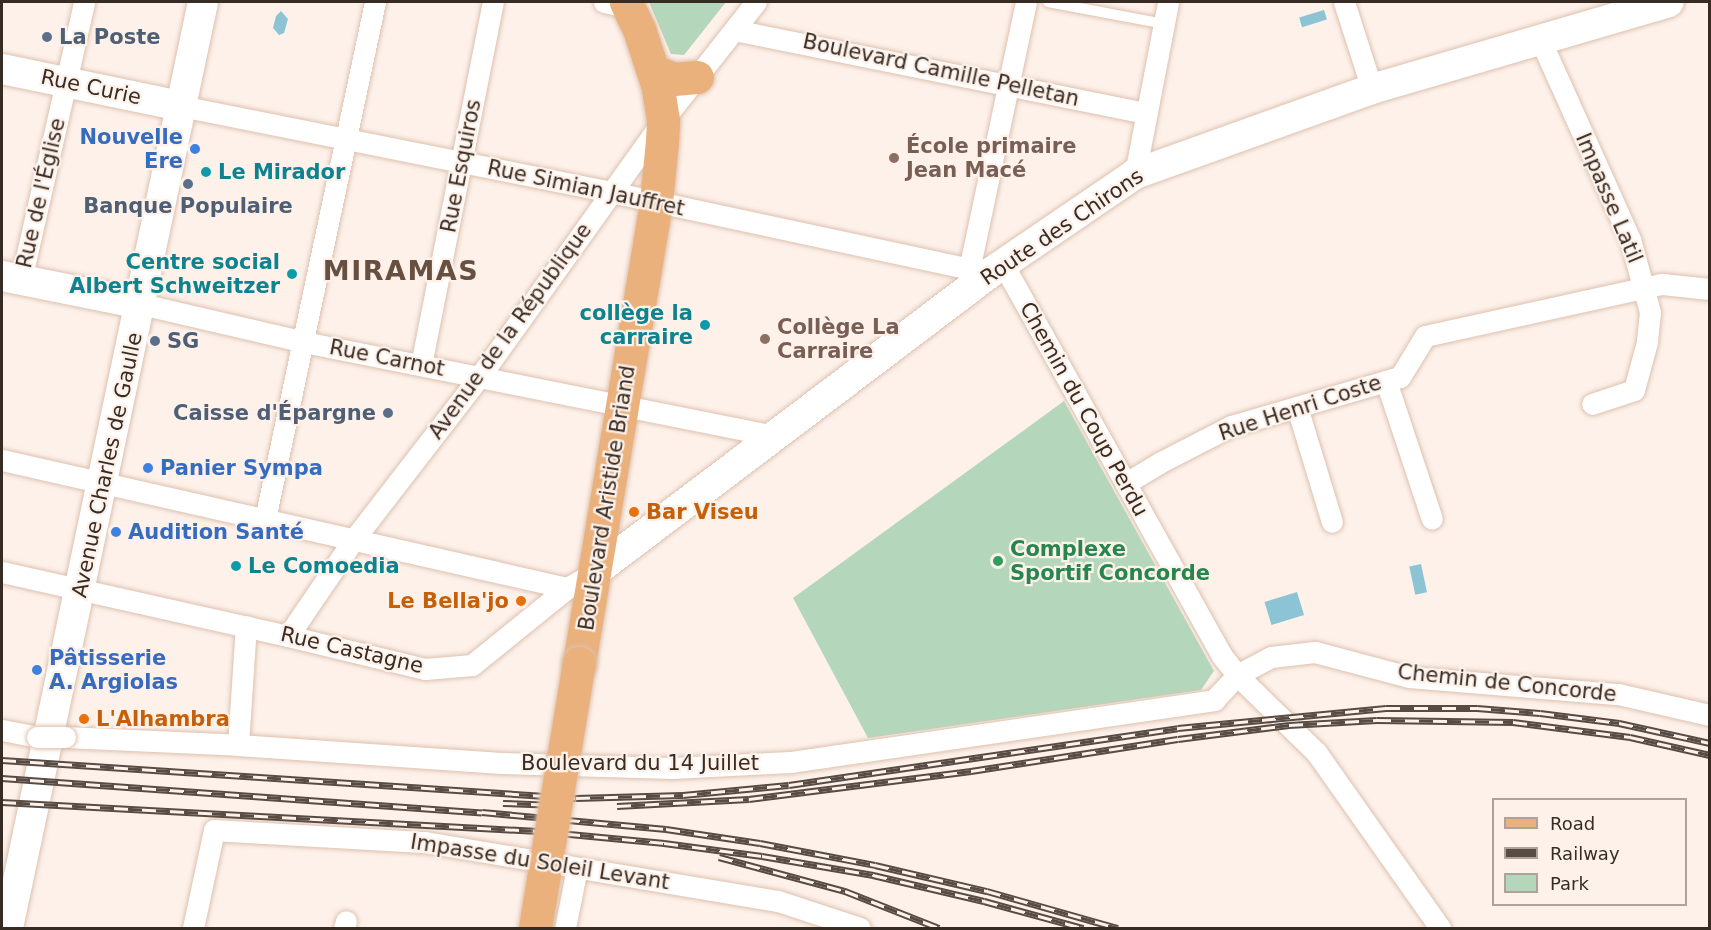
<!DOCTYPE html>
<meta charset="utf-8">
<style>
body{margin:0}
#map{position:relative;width:1711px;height:930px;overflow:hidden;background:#fdf1ea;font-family:"DejaVu Sans",sans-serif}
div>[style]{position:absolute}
.green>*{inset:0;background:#b4d7bb}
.water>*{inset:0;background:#8dc4d5;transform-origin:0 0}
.roads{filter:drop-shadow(0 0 2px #ddc1ae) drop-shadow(0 0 2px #ddc1ae)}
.lane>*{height:10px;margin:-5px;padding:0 5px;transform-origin:5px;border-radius:5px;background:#fff}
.street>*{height:21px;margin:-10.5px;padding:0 10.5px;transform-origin:10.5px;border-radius:10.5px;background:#fff}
.secondary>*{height:30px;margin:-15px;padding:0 15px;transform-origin:15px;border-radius:15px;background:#fff}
.primary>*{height:33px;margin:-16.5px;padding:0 16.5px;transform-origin:16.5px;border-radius:16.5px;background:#eab17c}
.rail>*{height:7px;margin-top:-3.5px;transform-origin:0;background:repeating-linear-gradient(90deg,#fdf1ea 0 14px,#574b44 0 28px);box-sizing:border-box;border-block:2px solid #574b44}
.bridges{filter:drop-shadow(0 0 2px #ddc1ae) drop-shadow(0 0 2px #ddc1ae)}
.street-bridge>*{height:21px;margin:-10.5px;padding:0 10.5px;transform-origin:10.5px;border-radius:10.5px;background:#fff}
.primary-bridge>*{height:33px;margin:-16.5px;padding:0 16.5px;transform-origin:16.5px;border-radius:16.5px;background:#eab17c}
.dots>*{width:16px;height:16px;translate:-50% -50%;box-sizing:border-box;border:3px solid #fdf1ea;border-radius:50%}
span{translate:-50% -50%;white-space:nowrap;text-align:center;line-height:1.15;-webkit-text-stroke:4.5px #fdf1ea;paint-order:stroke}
.service-label{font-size:21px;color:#4e5e75;font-weight:700}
.left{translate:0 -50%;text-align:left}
.right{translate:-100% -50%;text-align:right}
.street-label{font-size:21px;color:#372c24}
.shop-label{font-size:21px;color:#366cbe;font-weight:700}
.education-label{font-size:21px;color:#785e54;font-weight:700}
.culture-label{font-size:21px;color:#0d838f;font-weight:700}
.food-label{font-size:21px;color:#c56008;font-weight:700}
.leisure-label{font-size:21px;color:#27864d;font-weight:700}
.district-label{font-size:27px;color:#685040;font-weight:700;letter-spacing:1.5px}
.frame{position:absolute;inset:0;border:3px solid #372c24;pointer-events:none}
.legend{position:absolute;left:1492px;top:798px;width:195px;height:108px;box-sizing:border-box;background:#fdf1ea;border:2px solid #aea29b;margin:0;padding:8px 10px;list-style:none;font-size:18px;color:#372c24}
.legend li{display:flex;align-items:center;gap:12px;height:30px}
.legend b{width:30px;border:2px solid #aea29b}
</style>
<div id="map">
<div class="green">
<i style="clip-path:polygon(649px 2px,726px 2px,684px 55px,671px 54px)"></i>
<i style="clip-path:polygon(1064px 401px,1214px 671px,1201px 690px,868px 738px,793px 598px)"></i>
</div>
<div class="water">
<i style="left:1324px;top:10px;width:10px;height:26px;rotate:73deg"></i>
<i style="clip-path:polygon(281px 11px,288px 19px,284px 33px,279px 35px,273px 28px,276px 16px)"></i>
<i style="left:1421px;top:564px;width:29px;height:12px;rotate:78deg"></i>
<i style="left:1297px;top:592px;width:24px;height:34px;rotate:73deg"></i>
</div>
<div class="roads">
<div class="lane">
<i style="left:1048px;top:2px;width:118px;rotate:10.7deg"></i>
</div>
<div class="street">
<i style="left:604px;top:2px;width:25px;rotate:12deg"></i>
<i style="left:1344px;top:2px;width:91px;rotate:72.2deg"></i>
<i style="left:734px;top:30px;width:421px;rotate:11.4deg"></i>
<i style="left:1540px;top:39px;width:219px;rotate:65.8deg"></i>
<i style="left:1630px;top:239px;width:76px;rotate:74.7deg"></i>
<i style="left:1650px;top:312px;width:30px;rotate:96deg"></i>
<i style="left:1647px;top:342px;width:50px;rotate:105.2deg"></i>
<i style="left:1634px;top:390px;width:44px;rotate:161.6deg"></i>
<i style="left:181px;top:106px;width:439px;rotate:11.3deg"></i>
<i style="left:611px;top:192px;width:388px;rotate:12.1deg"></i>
<i style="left:1135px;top:174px;width:175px;rotate:-79.1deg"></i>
<i style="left:1003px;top:264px;width:450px;rotate:60.8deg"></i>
<i style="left:1223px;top:657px;width:23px;rotate:52deg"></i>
<i style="left:1237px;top:675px;width:110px;rotate:44.3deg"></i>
<i style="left:1316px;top:752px;width:215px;rotate:54.8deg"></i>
<i style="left:969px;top:270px;width:274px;rotate:-78deg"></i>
<i style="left:21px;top:280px;width:285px;rotate:-77.2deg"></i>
<i style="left:141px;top:304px;width:167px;rotate:13.1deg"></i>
<i style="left:304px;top:342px;width:481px;rotate:11.3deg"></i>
<i style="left:421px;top:365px;width:370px;rotate:-78.8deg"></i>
<i style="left:1386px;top:381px;width:145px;rotate:71.6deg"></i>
<i style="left:1297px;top:407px;width:120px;rotate:73.1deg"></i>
<i style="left:2px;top:460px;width:579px;rotate:12.76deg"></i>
<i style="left:1126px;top:483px;width:39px;rotate:-31deg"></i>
<i style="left:1159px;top:463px;width:81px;rotate:-27.2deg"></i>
<i style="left:1231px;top:426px;width:176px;rotate:-16.2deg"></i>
<i style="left:1400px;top:377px;width:48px;rotate:-58.6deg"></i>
<i style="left:1425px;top:336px;width:243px;rotate:-12.4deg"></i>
<i style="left:1662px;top:284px;width:48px;rotate:5.9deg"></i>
<i style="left:265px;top:519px;width:529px;rotate:-77.99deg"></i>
<i style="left:2px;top:572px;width:293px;rotate:12.6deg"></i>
<i style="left:288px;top:636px;width:141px;rotate:13.5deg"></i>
<i style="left:425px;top:669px;width:47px;rotate:-4.9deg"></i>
<i style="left:472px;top:665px;width:122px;rotate:-39deg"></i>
<i style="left:567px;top:588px;width:34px;rotate:-30deg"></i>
<i style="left:288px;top:636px;width:117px;rotate:-55.8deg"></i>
<i style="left:354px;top:539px;width:206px;rotate:-52.3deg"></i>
<i style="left:480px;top:376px;width:315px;rotate:-54.4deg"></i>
<i style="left:663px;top:120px;width:150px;rotate:-51.8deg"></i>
<i style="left:2px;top:730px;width:36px;rotate:11deg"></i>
<i style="left:65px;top:737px;width:173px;rotate:2.6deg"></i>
<i style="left:238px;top:745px;width:264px;rotate:3.9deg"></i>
<i style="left:501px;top:763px;width:171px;rotate:1.7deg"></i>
<i style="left:672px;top:768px;width:118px;rotate:-2.9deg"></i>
<i style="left:790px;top:762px;width:429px;rotate:-8.3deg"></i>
<i style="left:1214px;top:700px;width:34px;rotate:-47deg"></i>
<i style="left:1237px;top:675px;width:38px;rotate:-28deg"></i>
<i style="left:1271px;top:657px;width:44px;rotate:-6.5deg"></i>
<i style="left:1315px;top:652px;width:97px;rotate:14.9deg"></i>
<i style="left:1409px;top:677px;width:210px;rotate:4.7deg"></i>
<i style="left:1618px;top:694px;width:94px;rotate:12.9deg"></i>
<i style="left:238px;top:745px;width:119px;rotate:-86.2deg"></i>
<i style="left:193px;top:928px;width:100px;rotate:-77.9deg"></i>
<i style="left:214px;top:830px;width:211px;rotate:3.3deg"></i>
<i style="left:425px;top:842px;width:358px;rotate:9.5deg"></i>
<i style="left:778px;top:901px;width:86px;rotate:18.2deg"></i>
<i style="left:344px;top:928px;width:7px;rotate:-74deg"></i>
<i style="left:565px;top:928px;width:61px;rotate:-78.7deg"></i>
</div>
<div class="secondary">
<i style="left:2px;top:69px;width:183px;rotate:11.7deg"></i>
<i style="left:2px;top:276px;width:142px;rotate:11.4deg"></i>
<i style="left:596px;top:571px;width:494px;rotate:-37.1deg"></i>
<i style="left:990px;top:273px;width:176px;rotate:-34.3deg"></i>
<i style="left:1135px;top:174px;width:252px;rotate:-19.7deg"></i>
<i style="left:1372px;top:89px;width:309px;rotate:-16.3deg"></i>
<i style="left:8px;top:928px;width:946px;rotate:-78.11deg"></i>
</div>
<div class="primary">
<i style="left:653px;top:71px;width:22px;rotate:21deg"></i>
<i style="left:674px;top:79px;width:23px;rotate:-5deg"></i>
<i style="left:579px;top:663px;width:467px;rotate:-80.5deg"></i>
<i style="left:656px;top:202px;width:61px;rotate:-84.4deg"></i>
<i style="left:662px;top:141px;width:21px;rotate:-87deg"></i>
<i style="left:663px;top:120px;width:36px;rotate:-99deg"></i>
<i style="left:657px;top:84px;width:58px;rotate:-108.1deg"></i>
<i style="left:639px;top:29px;width:30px;rotate:-116deg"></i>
</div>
</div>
<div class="rail">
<i style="left:2px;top:760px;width:575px;rotate:3.79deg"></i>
<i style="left:576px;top:798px;width:107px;rotate:-1.6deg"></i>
<i style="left:683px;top:795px;width:106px;rotate:-5.4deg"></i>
<i style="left:789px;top:785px;width:393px;rotate:-8.3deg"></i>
<i style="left:1178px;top:728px;width:209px;rotate:-5.5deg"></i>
<i style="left:1386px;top:708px;width:91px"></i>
<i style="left:1477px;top:708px;width:63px;rotate:4.5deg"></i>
<i style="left:1540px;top:713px;width:80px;rotate:7.2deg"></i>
<i style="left:1619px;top:723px;width:93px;rotate:12.4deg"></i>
<i style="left:2px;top:778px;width:481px;rotate:4.1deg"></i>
<i style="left:482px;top:812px;width:185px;rotate:5.3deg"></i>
<i style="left:666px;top:829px;width:95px;rotate:8.5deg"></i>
<i style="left:760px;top:843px;width:117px;rotate:10.8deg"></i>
<i style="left:875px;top:865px;width:115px;rotate:13.1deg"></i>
<i style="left:987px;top:891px;width:136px;rotate:15.8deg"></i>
<i style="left:2px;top:802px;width:537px;rotate:3.1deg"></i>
<i style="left:538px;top:831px;width:127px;rotate:5.4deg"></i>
<i style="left:664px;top:843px;width:99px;rotate:7.6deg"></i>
<i style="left:762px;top:856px;width:113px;rotate:9.7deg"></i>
<i style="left:873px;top:875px;width:114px;rotate:13.2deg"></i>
<i style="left:984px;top:901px;width:103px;rotate:15.3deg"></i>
<i style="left:503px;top:803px;width:54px;rotate:2.1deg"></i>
<i style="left:617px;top:806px;width:132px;rotate:-3deg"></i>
<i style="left:749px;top:799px;width:224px;rotate:-7.2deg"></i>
<i style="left:971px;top:771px;width:209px;rotate:-8.8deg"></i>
<i style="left:1178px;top:739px;width:112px;rotate:-7.2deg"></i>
<i style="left:1289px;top:725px;width:88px;rotate:-3.3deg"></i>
<i style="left:1377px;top:720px;width:136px;rotate:0.8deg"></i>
<i style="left:1513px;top:722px;width:118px;rotate:7.3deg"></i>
<i style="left:1630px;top:737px;width:82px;rotate:12.7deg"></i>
<i style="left:719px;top:857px;width:131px;rotate:15.1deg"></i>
<i style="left:845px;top:891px;width:101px;rotate:21.5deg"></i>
</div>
<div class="bridges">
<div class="street-bridge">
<i style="left:37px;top:737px;width:28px"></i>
</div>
<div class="primary-bridge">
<i style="left:535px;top:928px;width:269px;rotate:-80.6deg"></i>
</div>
</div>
<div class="dots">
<i style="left:47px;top:37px;background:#5c6f8a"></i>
<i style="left:195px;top:149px;background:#3f7fe0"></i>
<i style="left:894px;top:158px;background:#8d6e63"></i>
<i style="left:206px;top:172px;background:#0f9aa8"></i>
<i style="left:188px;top:184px;background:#5c6f8a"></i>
<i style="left:292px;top:274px;background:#0f9aa8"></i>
<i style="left:705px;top:325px;background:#0f9aa8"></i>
<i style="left:765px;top:339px;background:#8d6e63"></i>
<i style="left:155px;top:341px;background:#5c6f8a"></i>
<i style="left:388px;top:413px;background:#5c6f8a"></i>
<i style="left:148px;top:468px;background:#3f7fe0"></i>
<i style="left:634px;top:512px;background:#e8710a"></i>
<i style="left:116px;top:532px;background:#3f7fe0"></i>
<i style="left:998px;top:561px;background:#2e9e5b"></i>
<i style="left:236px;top:566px;background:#0f9aa8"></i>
<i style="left:521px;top:601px;background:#e8710a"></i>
<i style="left:37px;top:670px;background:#3f7fe0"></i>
<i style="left:84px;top:719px;background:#e8710a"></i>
</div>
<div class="service-label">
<span class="left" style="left:59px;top:37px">La Poste</span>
<span style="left:188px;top:206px">Banque Populaire</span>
<span class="left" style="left:167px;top:341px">SG</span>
<span class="right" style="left:376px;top:413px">Caisse d'Épargne</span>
</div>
<div class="street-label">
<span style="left:941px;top:70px;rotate:12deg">Boulevard Camille Pelletan</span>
<span style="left:91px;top:87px;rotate:12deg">Rue Curie</span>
<span style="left:461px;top:166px;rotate:-79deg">Rue Esquiros</span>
<span style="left:586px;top:188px;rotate:12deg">Rue Simian Jauffret</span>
<span style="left:41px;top:193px;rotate:-77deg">Rue de l'Église</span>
<span style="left:1609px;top:198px;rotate:67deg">Impasse Latil</span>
<span style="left:1062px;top:227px;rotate:-34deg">Route des Chirons</span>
<span style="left:510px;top:331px;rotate:-54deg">Avenue de la République</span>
<span style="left:387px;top:358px;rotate:11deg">Rue Carnot</span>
<span style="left:1300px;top:408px;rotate:-18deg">Rue Henri Coste</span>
<span style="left:1084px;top:409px;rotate:61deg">Chemin du Coup Perdu</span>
<span style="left:107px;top:465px;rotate:-78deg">Avenue Charles de Gaulle</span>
<span style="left:607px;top:498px;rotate:-81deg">Boulevard Aristide Briand</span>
<span style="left:352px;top:650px;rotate:13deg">Rue Castagne</span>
<span style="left:1507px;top:683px;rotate:6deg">Chemin de Concorde</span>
<span style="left:640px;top:763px">Boulevard du 14 Juillet</span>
<span style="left:540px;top:862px;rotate:9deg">Impasse du Soleil Levant</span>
</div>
<div class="shop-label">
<span class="right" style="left:183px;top:149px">Nouvelle<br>Ere</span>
<span class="left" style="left:160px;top:468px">Panier Sympa</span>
<span class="left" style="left:128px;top:532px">Audition Santé</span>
<span class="left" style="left:49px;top:670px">Pâtisserie<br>A. Argiolas</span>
</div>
<div class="education-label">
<span class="left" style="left:906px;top:158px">École primaire<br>Jean Macé</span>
<span class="left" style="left:777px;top:339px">Collège La<br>Carraire</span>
</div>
<div class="culture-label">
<span class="left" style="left:218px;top:172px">Le Mirador</span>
<span class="right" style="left:280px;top:274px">Centre social<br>Albert Schweitzer</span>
<span class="right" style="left:693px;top:325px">collège la<br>carraire</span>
<span class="left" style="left:248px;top:566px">Le Comoedia</span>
</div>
<div class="food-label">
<span class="left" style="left:646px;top:512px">Bar Viseu</span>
<span class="right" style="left:509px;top:601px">Le Bella'jo</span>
<span class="left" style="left:96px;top:719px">L'Alhambra</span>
</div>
<div class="leisure-label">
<span class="left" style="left:1010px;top:561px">Complexe<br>Sportif Concorde</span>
</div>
<div class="district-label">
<span style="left:401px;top:271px">MIRAMAS</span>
</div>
<div class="frame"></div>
<ul class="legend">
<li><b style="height:8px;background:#eab17c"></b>Road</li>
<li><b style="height:8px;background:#574b44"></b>Railway</li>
<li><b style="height:16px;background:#b4d7bb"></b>Park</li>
</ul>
</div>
